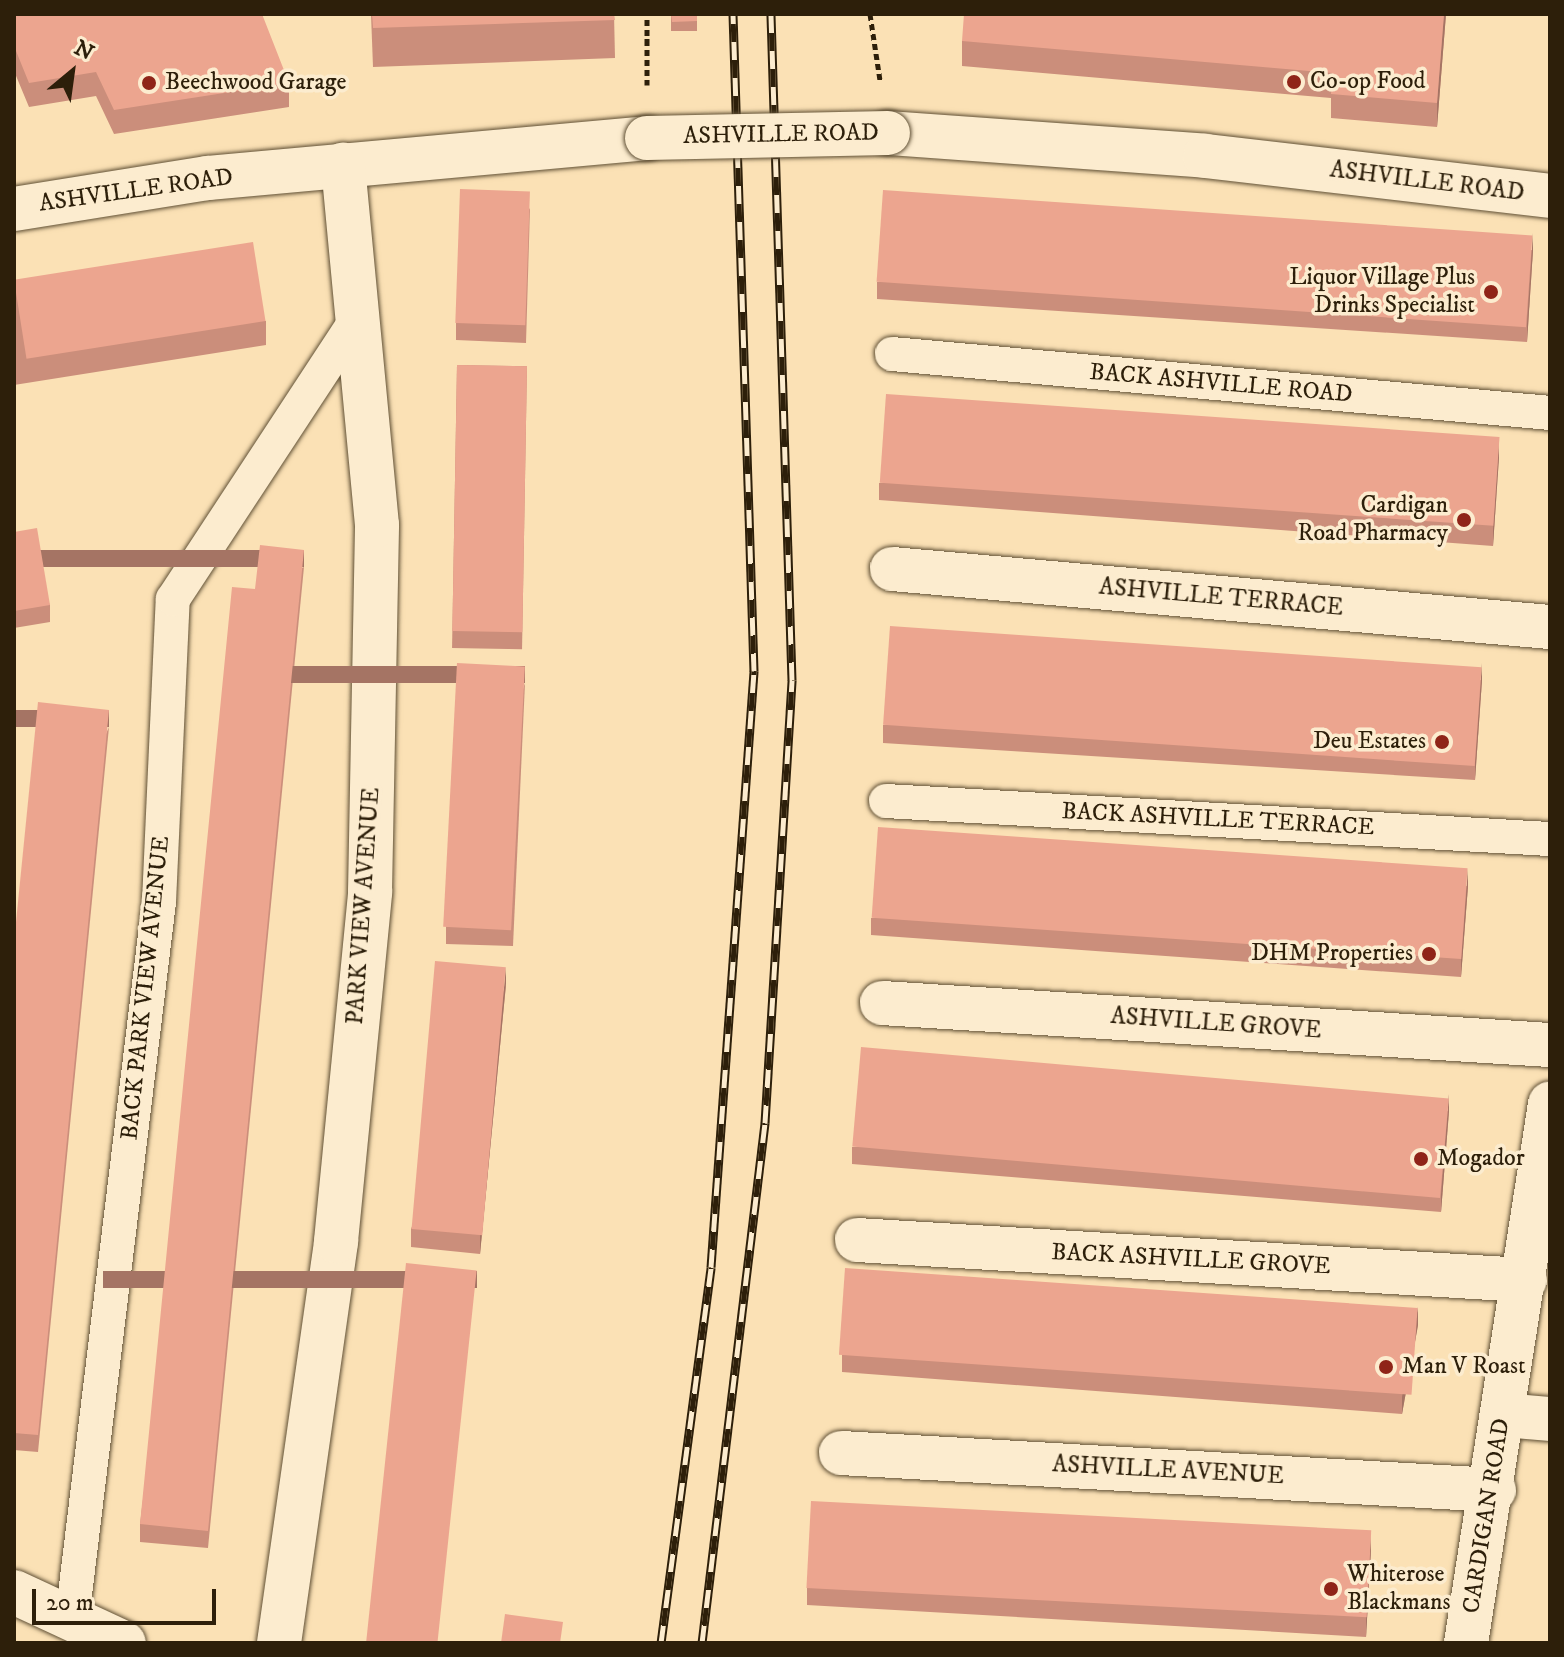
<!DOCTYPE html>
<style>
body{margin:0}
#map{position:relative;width:1564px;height:1657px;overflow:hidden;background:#fbe1b5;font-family:"IM FELL DW Pica",serif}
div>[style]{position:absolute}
.path>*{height:5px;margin-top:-2.5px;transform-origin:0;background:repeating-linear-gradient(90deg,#2d1f0a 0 6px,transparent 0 10px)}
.roads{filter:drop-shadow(0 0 2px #605035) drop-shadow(0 0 2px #605035)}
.lane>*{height:34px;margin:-17px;padding:0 17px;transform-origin:17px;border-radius:17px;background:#fceccf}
.street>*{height:44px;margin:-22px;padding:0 22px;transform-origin:22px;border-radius:22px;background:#fceccf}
.secondary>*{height:44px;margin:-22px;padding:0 22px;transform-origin:22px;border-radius:22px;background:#fceccf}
.rail>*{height:9px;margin-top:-4.5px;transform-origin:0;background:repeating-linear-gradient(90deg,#fceccf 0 18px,#2d1f0a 0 36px);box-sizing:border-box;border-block:2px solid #2d1f0a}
.bridges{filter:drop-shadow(0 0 2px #605035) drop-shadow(0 0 2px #605035)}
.street-bridge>*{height:44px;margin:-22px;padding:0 22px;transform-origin:22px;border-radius:22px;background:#fceccf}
.wall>*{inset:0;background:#cb8e7b;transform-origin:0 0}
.shaded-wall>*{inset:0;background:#a57464;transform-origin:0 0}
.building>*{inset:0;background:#eca58f;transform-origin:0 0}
.dots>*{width:22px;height:22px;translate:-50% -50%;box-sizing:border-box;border:4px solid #fceccf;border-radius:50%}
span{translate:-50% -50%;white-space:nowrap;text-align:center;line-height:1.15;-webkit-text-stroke:7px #fceccf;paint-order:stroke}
.poi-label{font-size:24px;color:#2d1f0a}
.left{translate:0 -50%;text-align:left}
.right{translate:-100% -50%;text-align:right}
.street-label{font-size:24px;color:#2d1f0a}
.frame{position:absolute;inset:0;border:16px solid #2d1f0a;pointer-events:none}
.north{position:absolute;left:32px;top:32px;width:80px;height:80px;-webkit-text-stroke:6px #fceccf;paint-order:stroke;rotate:29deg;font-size:22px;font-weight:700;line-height:32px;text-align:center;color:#2d1f0a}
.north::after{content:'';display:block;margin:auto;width:28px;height:36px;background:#2d1f0a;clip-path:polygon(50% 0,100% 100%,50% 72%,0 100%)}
.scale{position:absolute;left:32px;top:1589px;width:184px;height:36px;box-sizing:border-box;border:4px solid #2d1f0a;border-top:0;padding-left:10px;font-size:24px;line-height:28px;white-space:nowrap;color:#2d1f0a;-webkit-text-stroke:6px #fceccf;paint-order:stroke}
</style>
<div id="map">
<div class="path">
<i style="left:870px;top:14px;width:67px;rotate:81.4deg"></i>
<i style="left:647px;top:85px;width:71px;rotate:-90deg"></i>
</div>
<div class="roads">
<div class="lane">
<i style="left:892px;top:354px;width:661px;rotate:5.12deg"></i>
<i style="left:886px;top:801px;width:665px;rotate:3.28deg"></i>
<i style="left:72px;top:1619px;width:722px;rotate:-83.08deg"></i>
<i style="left:159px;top:902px;width:303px;rotate:-87.4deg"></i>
<i style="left:173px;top:599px;width:342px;rotate:-56.7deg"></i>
</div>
<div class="street">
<i style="left:888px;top:133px;width:318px;rotate:4.1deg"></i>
<i style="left:1205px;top:156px;width:347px;rotate:6.6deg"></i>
<i style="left:14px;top:209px;width:196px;rotate:-9.1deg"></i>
<i style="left:208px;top:178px;width:441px;rotate:-5.2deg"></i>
<i style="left:892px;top:569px;width:661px;rotate:5.04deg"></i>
<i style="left:882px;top:1003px;width:669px;rotate:3.6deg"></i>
<i style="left:857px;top:1240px;width:669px;rotate:3.43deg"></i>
<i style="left:1503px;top:1415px;width:47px;rotate:4.9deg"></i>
<i style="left:841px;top:1453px;width:654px;rotate:3.24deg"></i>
<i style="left:14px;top:1592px;width:121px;rotate:24.9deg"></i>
<i style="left:279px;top:1643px;width:406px;rotate:-81.9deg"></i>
<i style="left:336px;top:1241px;width:351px;rotate:-84.4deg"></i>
<i style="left:370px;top:892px;width:367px;rotate:-88.9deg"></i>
<i style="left:377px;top:525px;width:362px;rotate:-95.4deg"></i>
</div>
<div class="secondary">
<i style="left:1466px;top:1643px;width:546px;rotate:-81.14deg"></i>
</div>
</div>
<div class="rail">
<i style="left:661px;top:1643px;width:379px;rotate:-82.4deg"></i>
<i style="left:711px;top:1267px;width:598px;rotate:-85.87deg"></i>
<i style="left:754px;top:671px;width:657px;rotate:-91.83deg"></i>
<i style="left:702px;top:1643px;width:524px;rotate:-83.09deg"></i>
<i style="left:765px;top:1123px;width:444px;rotate:-86.5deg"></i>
<i style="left:792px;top:680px;width:666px;rotate:-91.81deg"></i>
</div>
<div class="bridges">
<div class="street-bridge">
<i style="left:647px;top:138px;width:241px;rotate:-1.2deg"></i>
</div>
</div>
<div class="wall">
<i style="clip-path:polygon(14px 14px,289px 83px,289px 107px,114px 134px,96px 96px,29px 107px,14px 71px)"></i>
<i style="clip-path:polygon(371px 14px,614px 14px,615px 58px,373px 67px)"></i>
<i style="left:671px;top:14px;width:26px;height:17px"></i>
<i style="clip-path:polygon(1446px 14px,1437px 127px,1331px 118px,1331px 98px,962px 66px,962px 41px)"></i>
<i style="clip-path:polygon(530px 208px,526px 343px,456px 340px,456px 323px)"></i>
<i style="clip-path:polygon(1533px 250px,1527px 342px,877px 299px,877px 282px)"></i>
<i style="clip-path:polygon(14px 281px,266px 321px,266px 345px,14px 385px)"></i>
<i style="left:457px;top:365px;width:70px;height:283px;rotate:1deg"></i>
<i style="clip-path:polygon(1499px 457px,1493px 546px,879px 500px,879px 483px)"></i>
<i style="clip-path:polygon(14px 532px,50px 605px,50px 622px,14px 628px)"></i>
<i style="clip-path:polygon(304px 567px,208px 1548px,140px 1542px,140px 1524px,255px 589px)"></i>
<i style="clip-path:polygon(1482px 680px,1475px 780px,883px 743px,883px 725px)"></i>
<i style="clip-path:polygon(525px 683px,513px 946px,446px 944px,446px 927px)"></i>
<i style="clip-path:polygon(109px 727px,38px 1452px,14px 1450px,14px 942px)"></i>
<i style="clip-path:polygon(1468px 886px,1461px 977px,871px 935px,871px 918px)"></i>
<i style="clip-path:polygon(506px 984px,480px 1254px,411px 1247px,411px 1229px)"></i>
<i style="clip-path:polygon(1449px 1111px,1441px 1212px,852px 1164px,852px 1147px)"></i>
<i style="clip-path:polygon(1418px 1325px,1402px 1414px,842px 1372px,842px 1355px)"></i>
<i style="clip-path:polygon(1371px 1549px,1366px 1637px,807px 1605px,807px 1588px)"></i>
</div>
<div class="shaded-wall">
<i style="clip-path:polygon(1444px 14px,1446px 14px,1437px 127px,1437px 103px)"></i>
<i style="clip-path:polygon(1533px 233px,1533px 250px,1527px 342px,1527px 324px)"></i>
<i style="clip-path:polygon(1499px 440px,1499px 457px,1493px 546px,1493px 529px)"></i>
<i style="left:304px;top:550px;width:17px;height:986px;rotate:90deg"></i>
<i style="clip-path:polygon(1482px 663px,1482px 680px,1475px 780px,1475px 763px)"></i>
<i style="left:525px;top:666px;width:17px;height:263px;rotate:90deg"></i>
<i style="left:109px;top:710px;width:17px;height:728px;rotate:90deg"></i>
<i style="clip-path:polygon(1468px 869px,1468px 886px,1461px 977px,1461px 960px)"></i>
<i style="clip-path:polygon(506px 967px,506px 984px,480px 1254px,480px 1236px)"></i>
<i style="clip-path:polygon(1449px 1094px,1449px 1111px,1441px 1212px,1441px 1195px)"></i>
<i style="left:477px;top:1271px;width:17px;height:374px;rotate:90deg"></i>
<i style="clip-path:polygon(1418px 1307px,1418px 1325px,1402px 1414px,1402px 1397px)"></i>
<i style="clip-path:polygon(1371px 1532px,1371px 1549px,1366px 1637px,1366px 1620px)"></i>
</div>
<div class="building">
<i style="clip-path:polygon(14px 14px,262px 14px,289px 83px,114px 110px,96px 72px,29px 83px,14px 46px)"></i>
<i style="clip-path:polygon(372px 14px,614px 14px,615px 20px,373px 28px)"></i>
<i style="clip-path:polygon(671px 14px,697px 14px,697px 21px,672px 22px)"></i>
<i style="clip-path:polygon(964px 14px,1444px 14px,1437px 103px,1331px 94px,1332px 73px,962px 41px)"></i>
<i style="left:460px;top:189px;width:70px;height:134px;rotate:2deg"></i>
<i style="left:883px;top:190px;width:651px;height:92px;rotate:4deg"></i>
<i style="left:253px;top:242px;width:80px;height:242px;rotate:81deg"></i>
<i style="left:457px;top:365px;width:70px;height:266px;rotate:1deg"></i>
<i style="left:886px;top:394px;width:615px;height:89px;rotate:4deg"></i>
<i style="clip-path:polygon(37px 528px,50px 605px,14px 611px,14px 532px)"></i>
<i style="clip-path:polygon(260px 545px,304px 550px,208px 1531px,140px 1524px,232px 587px,255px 589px)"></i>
<i style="left:890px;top:626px;width:593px;height:99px;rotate:4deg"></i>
<i style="left:457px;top:663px;width:68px;height:264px;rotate:3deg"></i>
<i style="clip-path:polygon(38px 702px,109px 710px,38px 1435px,14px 1433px,14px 942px)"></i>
<i style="left:878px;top:827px;width:591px;height:91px;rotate:4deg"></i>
<i style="left:435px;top:961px;width:71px;height:269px;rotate:5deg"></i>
<i style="left:861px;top:1047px;width:590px;height:100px;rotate:5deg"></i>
<i style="left:406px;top:1263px;width:71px;height:382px;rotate:6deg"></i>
<i style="left:845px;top:1268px;width:574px;height:87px;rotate:4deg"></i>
<i style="left:811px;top:1501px;width:561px;height:87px;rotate:3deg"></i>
<i style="clip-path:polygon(505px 1614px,563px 1622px,560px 1643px,501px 1643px)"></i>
</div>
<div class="dots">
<i style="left:1294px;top:82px;background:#8f2418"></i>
<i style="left:149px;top:83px;background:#8f2418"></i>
<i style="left:1491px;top:292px;background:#8f2418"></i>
<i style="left:1464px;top:520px;background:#8f2418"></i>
<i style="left:1442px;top:742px;background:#8f2418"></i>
<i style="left:1429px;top:954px;background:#8f2418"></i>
<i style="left:1421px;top:1159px;background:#8f2418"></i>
<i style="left:1386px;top:1367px;background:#8f2418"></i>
<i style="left:1331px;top:1589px;background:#8f2418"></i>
</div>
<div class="poi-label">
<span class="left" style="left:1310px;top:82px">Co-op Food</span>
<span class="left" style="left:165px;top:83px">Beechwood Garage</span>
<span class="right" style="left:1475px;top:292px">Liquor Village Plus<br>Drinks Specialist</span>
<span class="right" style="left:1448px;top:520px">Cardigan<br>Road Pharmacy</span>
<span class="right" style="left:1426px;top:742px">Deu Estates</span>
<span class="right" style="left:1413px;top:954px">DHM Properties</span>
<span class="left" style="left:1437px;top:1159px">Mogador</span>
<span class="left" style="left:1402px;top:1367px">Man V Roast</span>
<span class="left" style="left:1347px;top:1589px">Whiterose<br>Blackmans</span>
</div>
<div class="street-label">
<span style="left:781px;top:135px;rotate:-1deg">ASHVILLE ROAD</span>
<span style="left:1427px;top:182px;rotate:7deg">ASHVILLE ROAD</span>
<span style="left:136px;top:191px;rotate:-8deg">ASHVILLE ROAD</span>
<span style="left:1221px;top:384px;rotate:5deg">BACK ASHVILLE ROAD</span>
<span style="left:1221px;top:598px;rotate:5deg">ASHVILLE TERRACE</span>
<span style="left:1218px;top:820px;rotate:3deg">BACK ASHVILLE TERRACE</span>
<span style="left:364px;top:906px;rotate:-86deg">PARK VIEW AVENUE</span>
<span style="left:146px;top:988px;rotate:-84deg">BACK PARK VIEW AVENUE</span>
<span style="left:1216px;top:1024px;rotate:4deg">ASHVILLE GROVE</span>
<span style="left:1191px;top:1260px;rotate:3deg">BACK ASHVILLE GROVE</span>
<span style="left:1168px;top:1471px;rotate:3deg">ASHVILLE AVENUE</span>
<span style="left:1487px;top:1516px;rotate:-81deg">CARDIGAN ROAD</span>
</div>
<div class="frame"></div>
<div class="north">N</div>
<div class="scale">20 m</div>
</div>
